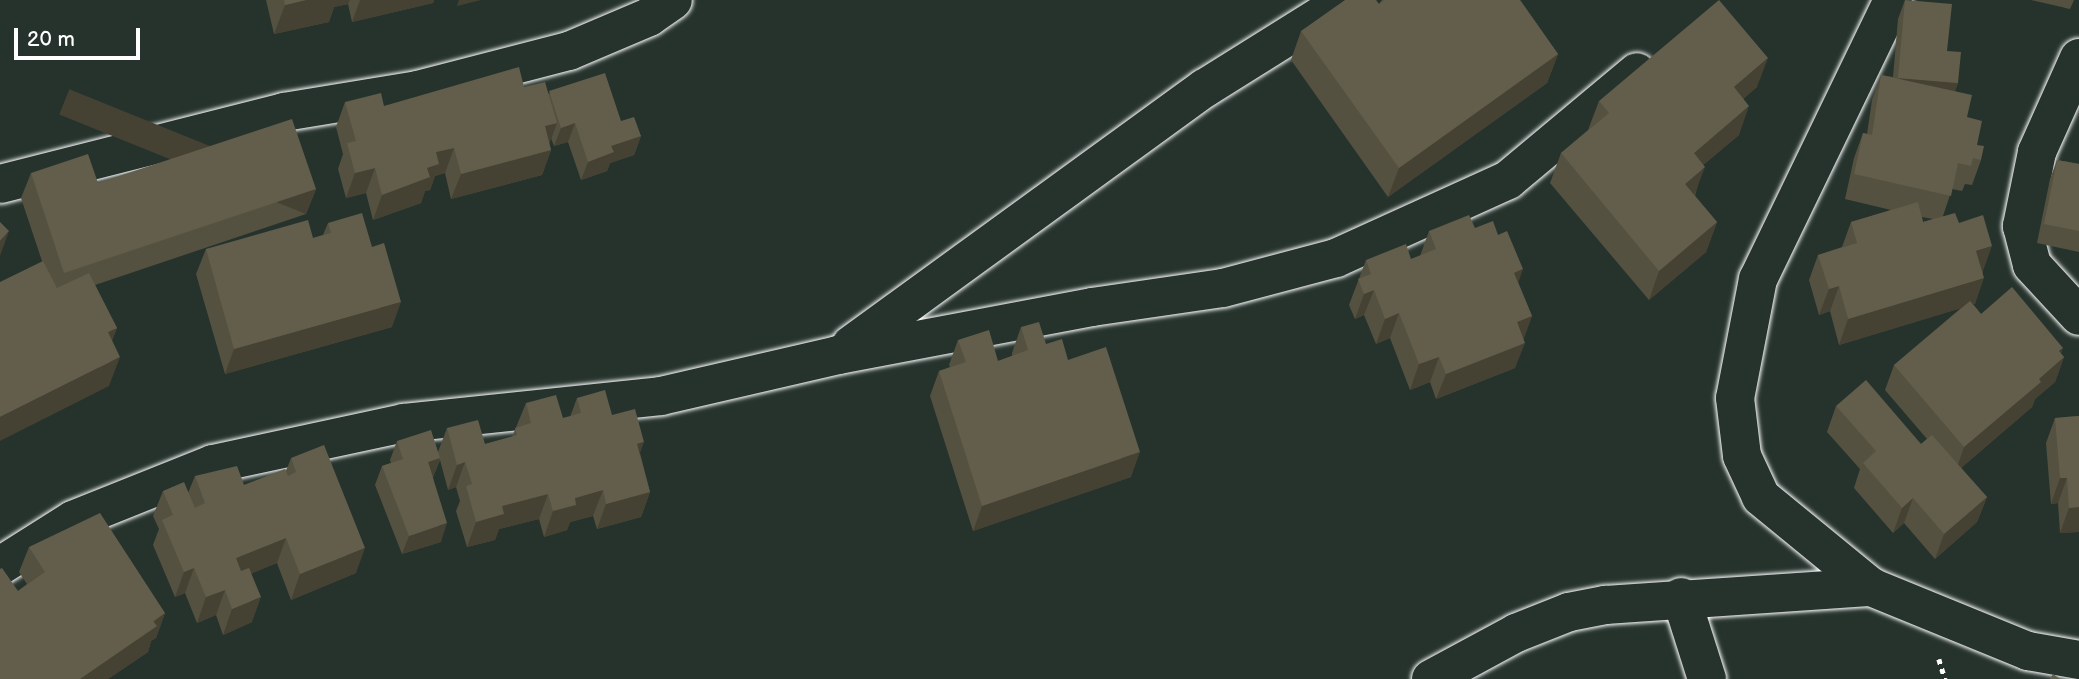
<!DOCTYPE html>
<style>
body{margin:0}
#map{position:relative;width:2079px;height:679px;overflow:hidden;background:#26332d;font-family:"Balsamiq Sans",sans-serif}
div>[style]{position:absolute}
.path>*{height:4.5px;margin-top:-2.25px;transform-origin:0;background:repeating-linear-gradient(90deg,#fff 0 5px,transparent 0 10px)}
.roads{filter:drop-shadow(0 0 2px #fff) drop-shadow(0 0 2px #fff)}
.minor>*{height:38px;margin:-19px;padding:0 19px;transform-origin:19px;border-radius:19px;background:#26332d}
.wall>*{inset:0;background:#545140}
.shaded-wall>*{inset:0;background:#454234;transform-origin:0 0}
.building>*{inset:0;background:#625e4b}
span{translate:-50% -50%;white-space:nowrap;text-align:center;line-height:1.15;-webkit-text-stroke:5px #26332d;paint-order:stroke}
.scale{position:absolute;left:14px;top:28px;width:126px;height:32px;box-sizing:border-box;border:4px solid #fff;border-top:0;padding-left:9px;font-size:21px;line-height:24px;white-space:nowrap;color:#fff;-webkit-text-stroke:5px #26332d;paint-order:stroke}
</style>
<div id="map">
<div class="path">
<i style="left:1939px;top:659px;width:21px;rotate:73deg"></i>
</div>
<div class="roads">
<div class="minor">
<i style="left:1893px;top:0;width:310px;rotate:115.8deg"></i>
<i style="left:1758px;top:279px;width:121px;rotate:100.9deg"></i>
<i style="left:1735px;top:398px;width:58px;rotate:83.1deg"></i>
<i style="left:1742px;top:456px;width:45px;rotate:65.1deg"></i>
<i style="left:1761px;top:497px;width:142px;rotate:39.3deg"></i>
<i style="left:1871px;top:587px;width:170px;rotate:22.2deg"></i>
<i style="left:2028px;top:651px;width:52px;rotate:10deg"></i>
<i style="left:2079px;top:58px;width:103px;rotate:114.1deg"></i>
<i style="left:2037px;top:152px;width:76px;rotate:101.5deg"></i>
<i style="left:2022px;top:226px;width:40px;rotate:75.6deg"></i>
<i style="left:2032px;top:265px;width:69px;rotate:47.3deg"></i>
<i style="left:0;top:184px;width:293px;rotate:-14.2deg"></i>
<i style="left:284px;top:112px;width:136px;rotate:-9.3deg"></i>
<i style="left:418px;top:90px;width:156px;rotate:-14.5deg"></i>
<i style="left:569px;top:51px;width:87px;rotate:-23deg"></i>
<i style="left:649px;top:17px;width:29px;rotate:-35deg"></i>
<i style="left:851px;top:345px;width:437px;rotate:-36deg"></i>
<i style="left:1205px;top:88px;width:166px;rotate:-32deg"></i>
<i style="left:0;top:566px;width:86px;rotate:-32.2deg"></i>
<i style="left:73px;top:520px;width:151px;rotate:-21.8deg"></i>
<i style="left:213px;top:464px;width:195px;rotate:-12.1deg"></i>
<i style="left:404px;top:423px;width:258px;rotate:-6deg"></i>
<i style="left:661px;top:396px;width:182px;rotate:-13deg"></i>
<i style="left:838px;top:355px;width:258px;rotate:-10.7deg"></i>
<i style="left:1092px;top:307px;width:132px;rotate:-8.3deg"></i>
<i style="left:1223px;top:288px;width:117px;rotate:-14.9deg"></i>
<i style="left:1336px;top:258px;width:189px;rotate:-24.4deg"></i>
<i style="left:1508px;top:180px;width:168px;rotate:-39.9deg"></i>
<i style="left:1681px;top:597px;width:86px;rotate:72.4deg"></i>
<i style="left:1431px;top:679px;width:97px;rotate:-28.4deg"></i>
<i style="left:1516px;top:633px;width:57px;rotate:-21.6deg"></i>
<i style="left:1569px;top:612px;width:38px;rotate:-11deg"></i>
<i style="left:1606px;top:605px;width:266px;rotate:-3.9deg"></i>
</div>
</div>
<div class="wall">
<i style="clip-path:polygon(266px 0,434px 0,433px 3px,352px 22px,348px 4px,334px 7px,329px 22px,274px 34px)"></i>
<i style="clip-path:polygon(1382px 0,1520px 0,1558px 54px,1547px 83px,1388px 197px,1291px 60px,1301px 31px,1379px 4px)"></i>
<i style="clip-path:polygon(evenodd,1905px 0,1958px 83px,1955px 91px,1967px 117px,1981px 160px,1972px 185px,1965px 184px,1962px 191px,1952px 189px,1943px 216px,1959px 223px,1983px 271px,1975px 304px,1973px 304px,1981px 314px,2061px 354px,2064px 357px,2055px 382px,2035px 399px,2032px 407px,1961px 468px,1987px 497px,1977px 522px,1935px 559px,1904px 523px,1893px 533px,1854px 488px,1860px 469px,1827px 432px,1836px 406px,1921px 444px,1927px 439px,1885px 390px,1894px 365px,1961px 308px,1839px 345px,1830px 311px,1819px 315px,1809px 280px,1818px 255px,1842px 247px,1851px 222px,1891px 210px,1845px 199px,1854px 158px,1863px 133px,1867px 134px,1872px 100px,1881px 75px,1893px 77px,1898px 19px,1905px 0,1922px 217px,1933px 219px,1923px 222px,1922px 217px)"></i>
<i style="clip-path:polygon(2031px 0,2074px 0,2070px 9px)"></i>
<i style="clip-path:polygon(524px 87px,548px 93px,621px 121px,641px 136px,634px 155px,610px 163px,607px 171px,581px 180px,568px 142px,554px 146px,551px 138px,549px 143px,551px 150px,542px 175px,451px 199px,445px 173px,435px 176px,430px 190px,425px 191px,421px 203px,373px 220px,366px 193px,346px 198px,338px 169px,343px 154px,336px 127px,345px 102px,384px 106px)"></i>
<i style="clip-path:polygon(1757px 87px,1743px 99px,1739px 135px,1703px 165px,1695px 196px,1717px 222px,1706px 252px,1649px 300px,1550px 183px,1561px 153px,1588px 130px,1599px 101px)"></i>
<i style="clip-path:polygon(2057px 160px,2079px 164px,2079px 252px,2037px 243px,2050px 179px)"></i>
<i style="clip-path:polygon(31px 173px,98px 183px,316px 189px,306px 214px,95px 285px,117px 328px,112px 340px,109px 386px,42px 261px,21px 198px)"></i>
<i style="clip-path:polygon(328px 223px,392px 327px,225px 374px,196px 274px,206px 249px,313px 238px,323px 235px)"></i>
<i style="clip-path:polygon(1475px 228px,1518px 282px,1532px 316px,1523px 339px,1515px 368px,1436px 399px,1430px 382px,1410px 390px,1390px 338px,1376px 344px,1364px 315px,1355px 319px,1349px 305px,1366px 260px,1411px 259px,1420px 256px,1429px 231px)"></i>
<i style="clip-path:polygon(1021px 327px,1068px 360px,1131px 477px,973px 531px,930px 396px,939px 371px,950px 367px,949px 365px,958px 340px,998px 361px,1012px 356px,1012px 353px)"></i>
<i style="clip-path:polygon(577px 398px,612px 415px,640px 453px,650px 492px,641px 517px,597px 529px,593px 516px,570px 522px,567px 530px,544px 537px,539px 519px,499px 529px,495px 540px,467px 547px,456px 511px,460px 501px,456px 487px,448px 490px,440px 460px,433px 477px,441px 542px,402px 554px,375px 485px,382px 466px,391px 463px,390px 460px,397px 441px,438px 452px,447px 428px,485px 444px,512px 437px,526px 403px,563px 418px,570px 417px)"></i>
<i style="clip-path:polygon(2079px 416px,2079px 532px,2060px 533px,2058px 503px,2051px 504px,2046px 443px,2055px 418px)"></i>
<i style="clip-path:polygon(291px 458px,356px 573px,291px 600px,277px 563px,251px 573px,252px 622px,223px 635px,216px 615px,197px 623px,185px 593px,175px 597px,153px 545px,159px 529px,153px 516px,163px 491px,188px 493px,195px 476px,244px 485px,286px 471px)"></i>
<i style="clip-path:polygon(29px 547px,165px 613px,156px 638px,151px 641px,148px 652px,108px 679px,0 679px,18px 591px,27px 584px,19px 572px)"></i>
</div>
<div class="shaded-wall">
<i style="clip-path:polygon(306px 0,350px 0,348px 4px,334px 7px,329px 22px,274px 34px,285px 5px)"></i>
<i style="clip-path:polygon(360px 0,434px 0,433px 3px,352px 22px)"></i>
<i style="clip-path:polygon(459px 0,481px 0,457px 6px)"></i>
<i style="clip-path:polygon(1558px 54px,1547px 83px,1388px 197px,1399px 168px)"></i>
<i style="clip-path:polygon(1768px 58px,1757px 87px,1723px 116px,1734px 87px)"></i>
<i style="clip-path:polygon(1898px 78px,1958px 83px,1951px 102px)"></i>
<i style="clip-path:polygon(1749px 106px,1739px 135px,1683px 182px,1694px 153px)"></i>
<i style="clip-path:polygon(557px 123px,548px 148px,545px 126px)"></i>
<i style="clip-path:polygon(575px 123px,568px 142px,554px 146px,561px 128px)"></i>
<i style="clip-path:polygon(641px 136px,634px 155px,610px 163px,607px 171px,581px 180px,588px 162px,611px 146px)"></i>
<i style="clip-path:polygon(454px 148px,445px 173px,435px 176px,430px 190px,425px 191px,421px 203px,373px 220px,382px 195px,427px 168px,436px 152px)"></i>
<i style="clip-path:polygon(551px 150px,542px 175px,451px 199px,461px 174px)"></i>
<i style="clip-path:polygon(1705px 167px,1694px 196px,1685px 184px)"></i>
<i style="clip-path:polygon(375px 168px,366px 193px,346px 198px,355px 173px)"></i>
<i style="left:316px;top:189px;width:27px;height:266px;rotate:112deg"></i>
<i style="clip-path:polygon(1717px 222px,1706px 252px,1649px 300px,1659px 271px)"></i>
<i style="clip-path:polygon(9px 231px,0 256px,0 241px)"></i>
<i style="clip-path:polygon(1992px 246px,1983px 271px,1967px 276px,1976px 251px)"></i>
<i style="clip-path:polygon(1523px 269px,1514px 295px,1514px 273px)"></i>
<i style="clip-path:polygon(1984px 278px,1975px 304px,1839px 345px,1848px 319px)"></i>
<i style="clip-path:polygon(1839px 286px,1830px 311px,1819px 315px,1829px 289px)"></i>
<i style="clip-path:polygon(1374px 290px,1364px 315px,1355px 319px,1364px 294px)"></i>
<i style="clip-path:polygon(401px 302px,392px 327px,225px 374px,234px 349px)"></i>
<i style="clip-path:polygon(1399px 313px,1390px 338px,1376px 344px,1385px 319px)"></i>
<i style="clip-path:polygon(1532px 316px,1523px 341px,1517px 322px)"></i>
<i style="clip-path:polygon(117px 328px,106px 357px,108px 332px)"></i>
<i style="clip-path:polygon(1525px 343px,1515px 368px,1436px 399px,1446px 374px)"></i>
<i style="clip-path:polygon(2063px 348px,2058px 362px,2064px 357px,2055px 382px,2035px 399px,2032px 407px,1955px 473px,1964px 447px)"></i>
<i style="clip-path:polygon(120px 357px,109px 386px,0 441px,0 417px)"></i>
<i style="clip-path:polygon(1439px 357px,1430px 382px,1410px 390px,1419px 364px)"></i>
<i style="clip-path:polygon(644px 442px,635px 467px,637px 444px)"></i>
<i style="clip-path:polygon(1140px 452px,1131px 477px,973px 531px,982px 506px)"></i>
<i style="clip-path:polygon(440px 458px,433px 477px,428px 462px)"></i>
<i style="clip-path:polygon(465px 462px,456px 487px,448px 490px,457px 465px)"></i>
<i style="clip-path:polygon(2060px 478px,2067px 478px,2058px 503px,2051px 504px)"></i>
<i style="clip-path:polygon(603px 490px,593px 516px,570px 522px,567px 530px,544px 537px,553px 511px,575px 498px)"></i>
<i style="clip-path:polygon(650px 492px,641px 517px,597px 529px,606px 504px)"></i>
<i style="clip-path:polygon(548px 494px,539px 519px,499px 529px,495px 540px,467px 547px,476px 522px,502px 506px)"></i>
<i style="clip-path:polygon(1987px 497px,1977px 522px,1935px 559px,1944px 534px)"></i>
<i style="clip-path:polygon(1913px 498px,1904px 523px,1893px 533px,1902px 508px)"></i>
<i style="clip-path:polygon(2079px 507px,2079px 532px,2060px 533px,2069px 508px)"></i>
<i style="clip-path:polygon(447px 523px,441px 542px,402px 554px,409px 536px)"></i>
<i style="clip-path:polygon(286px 538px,277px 563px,227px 584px,236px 558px)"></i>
<i style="clip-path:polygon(365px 548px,356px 573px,291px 600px,300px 574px)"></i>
<i style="clip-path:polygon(194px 568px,185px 593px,175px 597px,184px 572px)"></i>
<i style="clip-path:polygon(225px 590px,216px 615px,197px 623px,206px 597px)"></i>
<i style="clip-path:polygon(261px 597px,252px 622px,223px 635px,232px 609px)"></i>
<i style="clip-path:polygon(165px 613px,156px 638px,151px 641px,148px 652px,108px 679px,80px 679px)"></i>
</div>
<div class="building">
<i style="clip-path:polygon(284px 0,306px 0,285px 5px)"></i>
<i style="clip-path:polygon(1345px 0,1376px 0,1379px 4px,1384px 0,1520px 0,1558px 54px,1399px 168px,1301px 31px)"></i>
<i style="clip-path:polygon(1719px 0,1768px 58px,1734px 87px,1749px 106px,1694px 153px,1705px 167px,1685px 184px,1717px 222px,1659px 271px,1561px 153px,1609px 113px,1599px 101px)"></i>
<i style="clip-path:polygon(1905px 0,1952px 4px,1947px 51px,1961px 52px,1958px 83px,1898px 78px)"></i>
<i style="clip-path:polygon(519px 67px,524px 87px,545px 82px,557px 123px,545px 126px,551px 150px,461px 174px,454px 148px,436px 152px,439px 164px,427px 168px,430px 177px,382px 195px,375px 168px,355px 173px,347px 143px,356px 141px,345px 102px,381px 93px,384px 106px)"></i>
<i style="clip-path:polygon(605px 73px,621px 121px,634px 117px,641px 136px,611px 146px,614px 152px,588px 162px,575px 123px,561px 128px,549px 91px)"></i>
<i style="clip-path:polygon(1881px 75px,1972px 95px,1967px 117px,1982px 121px,1977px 145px,1984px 146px,1981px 160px,1973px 158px,1971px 166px,1958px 163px,1951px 196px,1854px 174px,1863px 133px,1872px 135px)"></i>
<i style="clip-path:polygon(292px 119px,316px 189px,64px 273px,31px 173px,88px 154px,98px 183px)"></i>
<i style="clip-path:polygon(2057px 160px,2079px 164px,2079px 231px,2044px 224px)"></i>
<i style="clip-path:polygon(1918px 202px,1923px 222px,1955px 213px,1959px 223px,1983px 215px,1992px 246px,1976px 251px,1984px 278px,1848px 319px,1839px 286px,1829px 289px,1818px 255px,1857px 243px,1851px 222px)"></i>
<i style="clip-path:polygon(362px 213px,372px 247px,384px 243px,401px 302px,234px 349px,206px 249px,308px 220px,313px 238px,331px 233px,328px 223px)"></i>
<i style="clip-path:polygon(1469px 215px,1475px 228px,1493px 221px,1498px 235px,1507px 231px,1523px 269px,1514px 273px,1532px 316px,1517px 322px,1525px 343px,1446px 374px,1439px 357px,1419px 364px,1399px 313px,1385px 319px,1374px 290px,1364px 294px,1358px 279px,1371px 274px,1366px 260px,1406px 244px,1411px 259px,1436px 249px,1429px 231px)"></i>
<i style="clip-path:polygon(0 222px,9px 231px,0 241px)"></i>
<i style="clip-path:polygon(43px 261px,57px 288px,89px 273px,117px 328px,108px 332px,120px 357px,0 417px,0 282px)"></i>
<i style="clip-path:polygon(2012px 287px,2063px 348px,2059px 351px,2064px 357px,2039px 379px,2041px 382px,1964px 447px,1894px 365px,1970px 301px,1981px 314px)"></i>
<i style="clip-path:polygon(1039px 322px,1046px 344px,1062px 339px,1068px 360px,1106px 347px,1140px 452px,982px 506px,939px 371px,966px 362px,958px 340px,989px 330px,998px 361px,1028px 350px,1021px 327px)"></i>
<i style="clip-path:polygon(1866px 380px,1921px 444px,1932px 435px,1987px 497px,1944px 534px,1913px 498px,1902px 508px,1863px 463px,1876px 451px,1836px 406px)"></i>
<i style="clip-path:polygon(605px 390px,612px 415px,635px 409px,644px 442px,637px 444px,650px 492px,606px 504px,603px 490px,575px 498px,576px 505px,553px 511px,548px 494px,502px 506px,504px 514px,476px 522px,466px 486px,472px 484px,465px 462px,457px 465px,447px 428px,478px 420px,485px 444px,517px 435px,515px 428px,531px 423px,526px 403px,556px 395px,563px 418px,581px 413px,577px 398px)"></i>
<i style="clip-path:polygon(2079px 416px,2079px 507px,2069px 508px,2067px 478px,2060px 478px,2055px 418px)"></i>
<i style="clip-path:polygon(431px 430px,440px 458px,428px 462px,447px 523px,409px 536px,382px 466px,403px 459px,397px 441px)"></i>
<i style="clip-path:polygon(324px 445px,365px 548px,300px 574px,286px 538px,236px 558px,241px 571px,249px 568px,261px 597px,232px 609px,225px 590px,206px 597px,194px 568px,184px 572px,162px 520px,173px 515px,163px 491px,184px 482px,195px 508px,205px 503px,195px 476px,237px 466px,244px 485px,285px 469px,288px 476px,296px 472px,291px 458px)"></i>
<i style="clip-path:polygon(100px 513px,165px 613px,153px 621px,157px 626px,80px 679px,0 679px,0 569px,2px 568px,18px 591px,45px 572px,29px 547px)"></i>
<i style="clip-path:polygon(2053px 674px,2060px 679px,2050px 679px)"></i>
</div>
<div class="scale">20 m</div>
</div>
